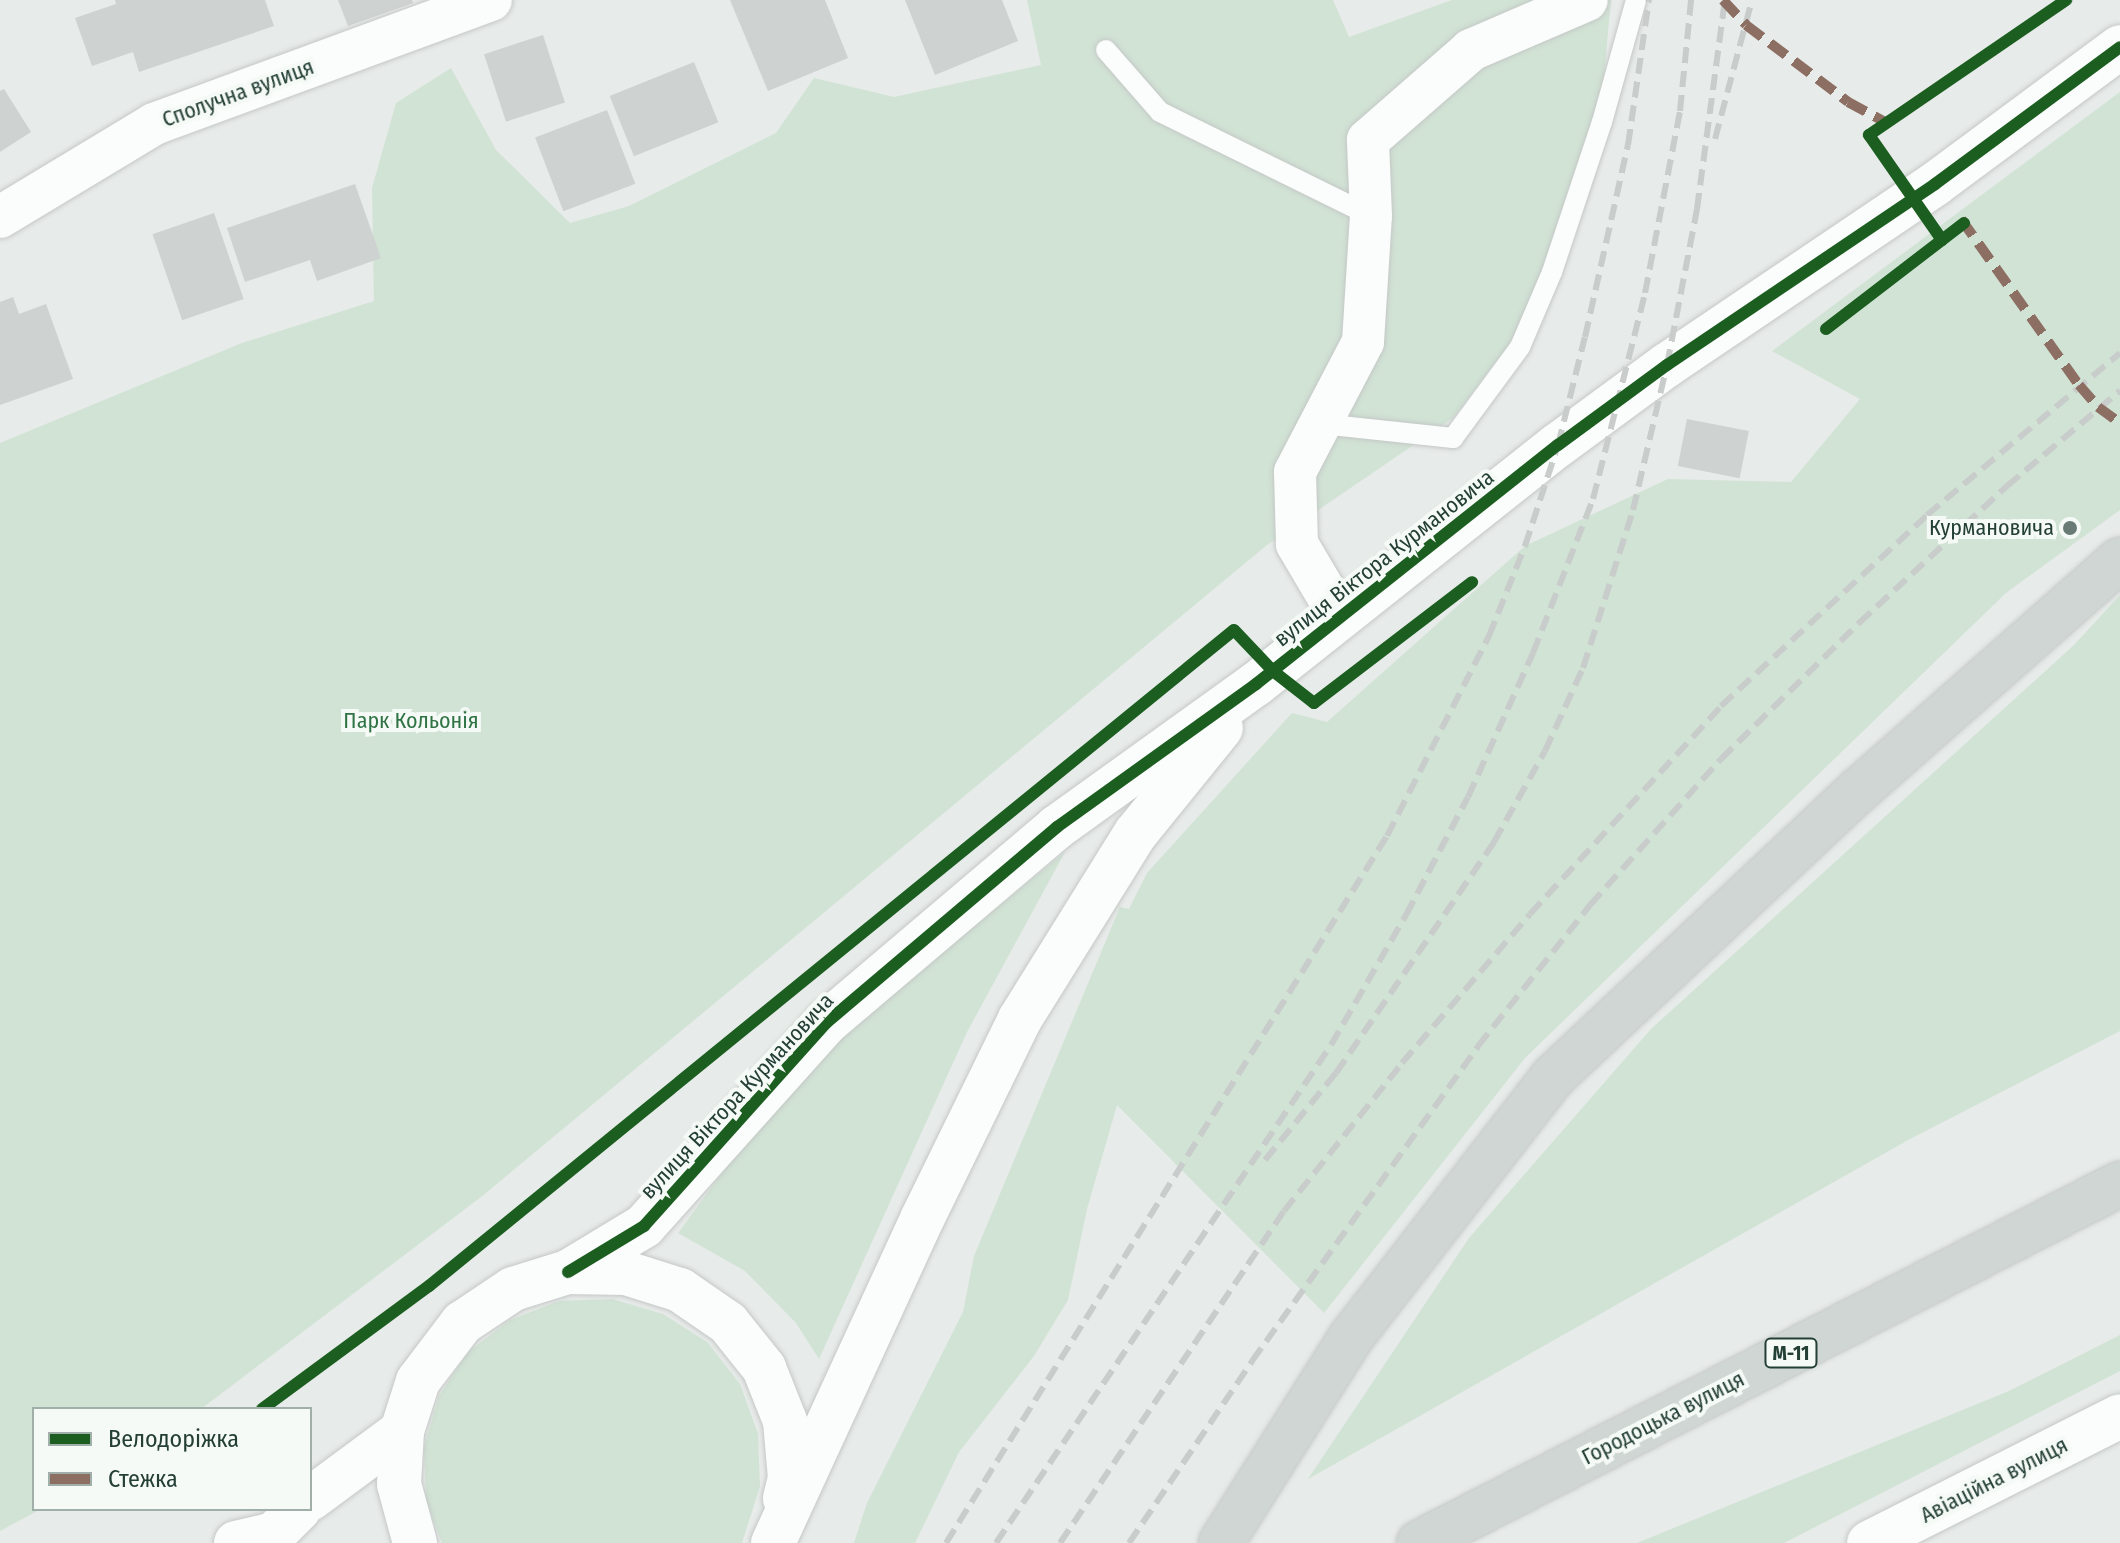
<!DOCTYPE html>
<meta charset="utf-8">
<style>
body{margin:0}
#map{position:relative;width:2120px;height:1543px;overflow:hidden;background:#e7ebe9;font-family:"Fira Sans Condensed",sans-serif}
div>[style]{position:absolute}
.green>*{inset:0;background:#d1e3d5}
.building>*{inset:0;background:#ced2d0;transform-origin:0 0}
.roads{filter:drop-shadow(0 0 2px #c4c8c6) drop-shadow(0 0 2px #c4c8c6)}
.service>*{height:20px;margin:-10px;padding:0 10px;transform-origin:10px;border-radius:10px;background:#fbfcfc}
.minor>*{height:42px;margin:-21px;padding:0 21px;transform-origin:21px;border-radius:21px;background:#fbfcfc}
.tertiary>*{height:44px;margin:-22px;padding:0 22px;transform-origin:22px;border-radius:22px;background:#fbfcfc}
.primary>*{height:44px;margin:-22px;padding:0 22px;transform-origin:22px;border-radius:22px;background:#cfd6d4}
.rail>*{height:6px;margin-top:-3px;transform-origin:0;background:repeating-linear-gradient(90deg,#c8ccca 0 16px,transparent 0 24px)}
.quiet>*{height:10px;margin-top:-5px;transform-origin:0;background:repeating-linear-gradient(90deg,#8d6e63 0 20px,transparent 0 30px)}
.cycleway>*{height:12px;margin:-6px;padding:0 6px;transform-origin:6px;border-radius:6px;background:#1b5e20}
.dots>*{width:22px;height:22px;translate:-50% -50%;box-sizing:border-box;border:4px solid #f5faf7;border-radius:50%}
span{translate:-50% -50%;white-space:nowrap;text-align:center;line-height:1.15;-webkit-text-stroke:8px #f5faf7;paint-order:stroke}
.shield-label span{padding:2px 6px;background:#f5faf7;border:2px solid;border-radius:6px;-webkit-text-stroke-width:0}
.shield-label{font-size:20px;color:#243f36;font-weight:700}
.street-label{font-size:22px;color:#243f36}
.poi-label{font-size:22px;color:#243f36}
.right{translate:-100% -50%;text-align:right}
.park-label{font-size:22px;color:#307445}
.legend{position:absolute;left:32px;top:1407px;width:280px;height:104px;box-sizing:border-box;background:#f5faf7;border:2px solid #a1afaa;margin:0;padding:10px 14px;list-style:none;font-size:24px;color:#243f36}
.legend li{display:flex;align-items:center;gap:16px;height:40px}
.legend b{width:40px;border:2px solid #a1afaa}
</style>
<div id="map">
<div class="green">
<i style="clip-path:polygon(1027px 0,1333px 0,1349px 37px,1452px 0,1611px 0,1600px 120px,1540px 304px,1453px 418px,1267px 545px,481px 1197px,201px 1409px,34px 1409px,34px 1509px,41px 1509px,0 1531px,0 443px,242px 343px,374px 301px,372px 188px,396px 103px,451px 68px,496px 150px,570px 223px,629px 206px,776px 133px,814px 78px,894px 97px,1041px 65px)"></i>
<i style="clip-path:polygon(2120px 92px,2120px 510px,2006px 593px,1525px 1058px,1324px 1313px,1117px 1105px,1087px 1209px,1068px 1300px,1034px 1356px,959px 1452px,915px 1543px,854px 1543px,867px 1503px,963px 1312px,974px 1256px,1120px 907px,1129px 909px,1147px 873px,1292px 713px,1327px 722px,1525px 546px,1668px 479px,1791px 482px,1860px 399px,1772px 351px)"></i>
<i style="clip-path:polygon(2120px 595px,2120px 1031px,1910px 1139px,1308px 1479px,1469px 1238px,1651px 1029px,2074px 645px)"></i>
<i style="clip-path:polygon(1065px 852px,967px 1032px,819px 1359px,796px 1323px,745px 1271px,678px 1233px,779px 1095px,852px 1026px)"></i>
<i style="clip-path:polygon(612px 1299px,663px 1314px,707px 1342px,740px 1384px,758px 1434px,760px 1486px,742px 1543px,442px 1543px,426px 1500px,424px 1447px,439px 1396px,468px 1352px,510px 1320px,559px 1301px)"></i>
<i style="clip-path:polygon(2120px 1335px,2120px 1371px,1784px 1543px,1637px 1543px,2009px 1391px)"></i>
</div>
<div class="building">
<i style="clip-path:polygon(115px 0,265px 0,274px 26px,139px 72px,133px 52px,92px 66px,75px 18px,116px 4px)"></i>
<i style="clip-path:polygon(338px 0,412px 0,413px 3px,348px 26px)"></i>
<i style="clip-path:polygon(730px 0,825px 0,848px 58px,768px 91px)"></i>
<i style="clip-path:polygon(905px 0,1002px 0,1018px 41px,935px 75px)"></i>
<i style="left:543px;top:35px;width:71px;height:62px;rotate:72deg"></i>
<i style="left:694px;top:62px;width:65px;height:91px;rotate:68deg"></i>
<i style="clip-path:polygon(4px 89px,31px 132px,0 152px,0 91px)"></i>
<i style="left:607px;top:110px;width:79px;height:77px;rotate:69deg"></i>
<i style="clip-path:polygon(355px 184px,381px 258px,317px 281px,310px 260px,245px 282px,227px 228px)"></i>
<i style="left:214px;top:213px;width:91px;height:65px;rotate:71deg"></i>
<i style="clip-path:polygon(13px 297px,19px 314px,46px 304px,73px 379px,0 405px,0 302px)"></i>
<i style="left:1687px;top:419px;width:63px;height:48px;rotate:11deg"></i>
</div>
<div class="roads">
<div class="service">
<i style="left:1106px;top:50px;width:82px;rotate:48.9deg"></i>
<i style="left:1160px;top:112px;width:235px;rotate:26.2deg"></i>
<i style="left:1322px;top:424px;width:132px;rotate:6.1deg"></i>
<i style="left:1453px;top:438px;width:113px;rotate:-53.6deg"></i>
<i style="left:1520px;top:347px;width:82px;rotate:-66.9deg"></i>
<i style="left:1552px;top:272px;width:158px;rotate:-71.6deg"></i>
<i style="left:1602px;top:122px;width:127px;rotate:-74.4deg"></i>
</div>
<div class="minor">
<i style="left:0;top:217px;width:180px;rotate:-31.1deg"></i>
<i style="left:154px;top:124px;width:359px;rotate:-20.2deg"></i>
<i style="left:1340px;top:617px;width:85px;rotate:-120.5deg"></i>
<i style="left:1297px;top:544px;width:72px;rotate:-91.6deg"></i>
<i style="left:1295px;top:472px;width:147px;rotate:-62.4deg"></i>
<i style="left:1363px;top:342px;width:126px;rotate:-86.4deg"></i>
<i style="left:1371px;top:216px;width:76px;rotate:-92.3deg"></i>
<i style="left:1368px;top:140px;width:137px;rotate:-41.1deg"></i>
<i style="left:1471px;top:50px;width:126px;rotate:-23.3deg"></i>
</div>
<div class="tertiary">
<i style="left:568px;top:1272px;width:89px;rotate:-31.2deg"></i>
<i style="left:644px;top:1226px;width:273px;rotate:-48.1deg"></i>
<i style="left:826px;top:1023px;width:303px;rotate:-40.3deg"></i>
<i style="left:1057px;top:827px;width:245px;rotate:-35.7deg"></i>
<i style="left:1256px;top:684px;width:385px;rotate:-38.4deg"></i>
<i style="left:1558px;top:445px;width:135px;rotate:-36.3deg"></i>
<i style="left:1667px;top:365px;width:323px;rotate:-34deg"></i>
<i style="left:1935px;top:184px;width:230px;rotate:-36.5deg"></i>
<i style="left:310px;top:1499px;width:114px;rotate:-36.5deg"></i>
<i style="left:236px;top:1543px;width:39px;rotate:-13deg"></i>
<i style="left:274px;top:1534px;width:35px;rotate:-45deg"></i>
<i style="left:415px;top:1543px;width:61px;rotate:-105.2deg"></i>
<i style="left:399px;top:1484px;width:53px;rotate:-86.8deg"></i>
<i style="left:402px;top:1431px;width:52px;rotate:-72.3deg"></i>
<i style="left:418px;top:1381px;width:73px;rotate:-52.8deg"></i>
<i style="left:462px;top:1323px;width:61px;rotate:-33.7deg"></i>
<i style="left:513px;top:1289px;width:58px;rotate:-17.2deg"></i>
<i style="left:568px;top:1272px;width:58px;rotate:1deg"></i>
<i style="left:626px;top:1273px;width:57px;rotate:17.5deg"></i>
<i style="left:680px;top:1290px;width:58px;rotate:34.5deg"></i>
<i style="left:728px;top:1323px;width:58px;rotate:51.3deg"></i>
<i style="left:764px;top:1368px;width:57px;rotate:68.4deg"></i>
<i style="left:785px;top:1421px;width:57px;rotate:85deg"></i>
<i style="left:790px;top:1478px;width:21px;rotate:104deg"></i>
<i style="left:773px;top:1543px;width:359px;rotate:-65.3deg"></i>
<i style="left:923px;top:1217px;width:220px;rotate:-63.9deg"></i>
<i style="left:1020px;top:1019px;width:219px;rotate:-58.1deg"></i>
<i style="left:1136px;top:833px;width:135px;rotate:-51deg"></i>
<i style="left:1869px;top:1543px;width:281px;rotate:-26.8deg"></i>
</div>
<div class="primary">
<i style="left:1221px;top:1543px;width:245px;rotate:-57.7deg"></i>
<i style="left:1352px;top:1336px;width:328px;rotate:-52.2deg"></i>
<i style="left:1553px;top:1077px;width:420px;rotate:-43.2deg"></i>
<i style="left:1859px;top:790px;width:348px;rotate:-41.4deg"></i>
<i style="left:1419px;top:1543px;width:788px;rotate:-27.12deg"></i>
</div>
</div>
<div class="rail">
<i style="left:1715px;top:139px;width:144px;rotate:-75.1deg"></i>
<i style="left:1265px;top:1160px;width:112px;rotate:-50.8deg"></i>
<i style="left:1336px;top:1073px;width:280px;rotate:-55.6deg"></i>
<i style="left:1494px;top:842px;width:104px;rotate:-60.7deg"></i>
<i style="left:1545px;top:751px;width:91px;rotate:-65.4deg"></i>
<i style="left:1583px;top:668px;width:166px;rotate:-72.4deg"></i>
<i style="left:1633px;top:510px;width:149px;rotate:-76.8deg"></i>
<i style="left:1667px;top:365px;width:159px;rotate:-79.1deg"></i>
<i style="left:1697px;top:209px;width:211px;rotate:-82.4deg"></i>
<i style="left:946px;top:1543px;width:833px;rotate:-58.05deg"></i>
<i style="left:1387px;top:836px;width:225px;rotate:-63deg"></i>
<i style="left:1489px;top:636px;width:97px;rotate:-68.2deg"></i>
<i style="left:1525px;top:546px;width:106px;rotate:-71.9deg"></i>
<i style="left:1558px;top:445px;width:111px;rotate:-76deg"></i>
<i style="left:1585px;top:337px;width:197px;rotate:-77.4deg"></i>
<i style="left:1628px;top:145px;width:147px;rotate:-81.8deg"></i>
<i style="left:996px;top:1543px;width:600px;rotate:-56.07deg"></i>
<i style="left:1331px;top:1045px;width:150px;rotate:-60deg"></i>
<i style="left:1406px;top:915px;width:133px;rotate:-62.3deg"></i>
<i style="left:1468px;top:797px;width:158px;rotate:-65.7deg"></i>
<i style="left:1533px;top:653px;width:165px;rotate:-68.7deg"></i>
<i style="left:1593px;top:499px;width:212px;rotate:-75.8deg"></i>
<i style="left:1645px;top:293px;width:185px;rotate:-79.1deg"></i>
<i style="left:1680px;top:111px;width:112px;rotate:-84.3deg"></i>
<i style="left:1060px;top:1543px;width:400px;rotate:-56deg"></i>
<i style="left:1284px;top:1211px;width:189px;rotate:-51.4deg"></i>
<i style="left:1402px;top:1063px;width:196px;rotate:-49.3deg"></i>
<i style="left:1530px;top:914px;width:282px;rotate:-47.4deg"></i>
<i style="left:1721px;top:706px;width:281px;rotate:-42.8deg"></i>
<i style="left:1927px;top:515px;width:252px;rotate:-40deg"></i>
<i style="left:1129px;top:1543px;width:220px;rotate:-55.9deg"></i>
<i style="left:1252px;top:1361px;width:388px;rotate:-54.3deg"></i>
<i style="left:1478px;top:1046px;width:180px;rotate:-51.5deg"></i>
<i style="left:1590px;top:905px;width:196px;rotate:-48.1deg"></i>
<i style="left:1721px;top:759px;width:194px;rotate:-44.6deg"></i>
<i style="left:1859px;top:623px;width:202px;rotate:-42.8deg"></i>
<i style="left:2007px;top:486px;width:148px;rotate:-40.1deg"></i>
</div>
<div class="quiet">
<i style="left:1723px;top:0;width:34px;rotate:47deg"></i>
<i style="left:1746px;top:25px;width:128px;rotate:37deg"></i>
<i style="left:1848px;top:102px;width:44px;rotate:28.3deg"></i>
<i style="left:1961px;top:219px;width:204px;rotate:54.6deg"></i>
<i style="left:2079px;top:385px;width:29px;rotate:49deg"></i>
<i style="left:2098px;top:407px;width:27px;rotate:36deg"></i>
</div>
<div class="cycleway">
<i style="left:1942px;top:240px;width:128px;rotate:-124.8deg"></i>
<i style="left:1869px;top:135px;width:239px;rotate:-34.4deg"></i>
<i style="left:1826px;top:329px;width:174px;rotate:-37.5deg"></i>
<i style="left:568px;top:1272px;width:89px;rotate:-31.2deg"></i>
<i style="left:644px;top:1226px;width:273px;rotate:-48.1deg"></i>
<i style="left:826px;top:1023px;width:303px;rotate:-40.3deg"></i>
<i style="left:1057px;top:827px;width:245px;rotate:-35.7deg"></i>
<i style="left:1256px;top:684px;width:385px;rotate:-38.4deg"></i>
<i style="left:1558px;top:445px;width:135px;rotate:-36.3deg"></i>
<i style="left:1667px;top:365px;width:323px;rotate:-34deg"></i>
<i style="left:1935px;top:184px;width:230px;rotate:-36.5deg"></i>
<i style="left:262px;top:1409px;width:207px;rotate:-36.4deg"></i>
<i style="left:429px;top:1286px;width:1038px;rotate:-39.18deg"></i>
<i style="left:1234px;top:630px;width:57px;rotate:46.4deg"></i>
<i style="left:1273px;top:671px;width:52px;rotate:38deg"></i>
<i style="left:1314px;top:703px;width:199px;rotate:-37.4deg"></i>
</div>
<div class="dots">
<i style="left:2070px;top:528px;background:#687b75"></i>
</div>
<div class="shield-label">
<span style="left:1791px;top:1353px">М-11</span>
</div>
<div class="street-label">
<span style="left:238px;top:93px;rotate:-20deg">Сполучна вулиця</span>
<span style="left:1384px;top:558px;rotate:-38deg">вулиця Віктора Курмановича</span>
<span style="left:737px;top:1096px;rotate:-47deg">вулиця Віктора Курмановича</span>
<span style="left:1663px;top:1418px;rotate:-27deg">Городоцька вулиця</span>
<span style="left:1994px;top:1480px;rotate:-27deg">Авіаційна вулиця</span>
</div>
<div class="poi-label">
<span class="right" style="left:2054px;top:528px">Курмановича</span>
</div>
<div class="park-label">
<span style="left:411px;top:721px">Парк Кольонія</span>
</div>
<ul class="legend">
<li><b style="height:10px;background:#1b5e20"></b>Велодоріжка</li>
<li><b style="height:10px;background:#8d6e63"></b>Стежка</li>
</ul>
</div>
